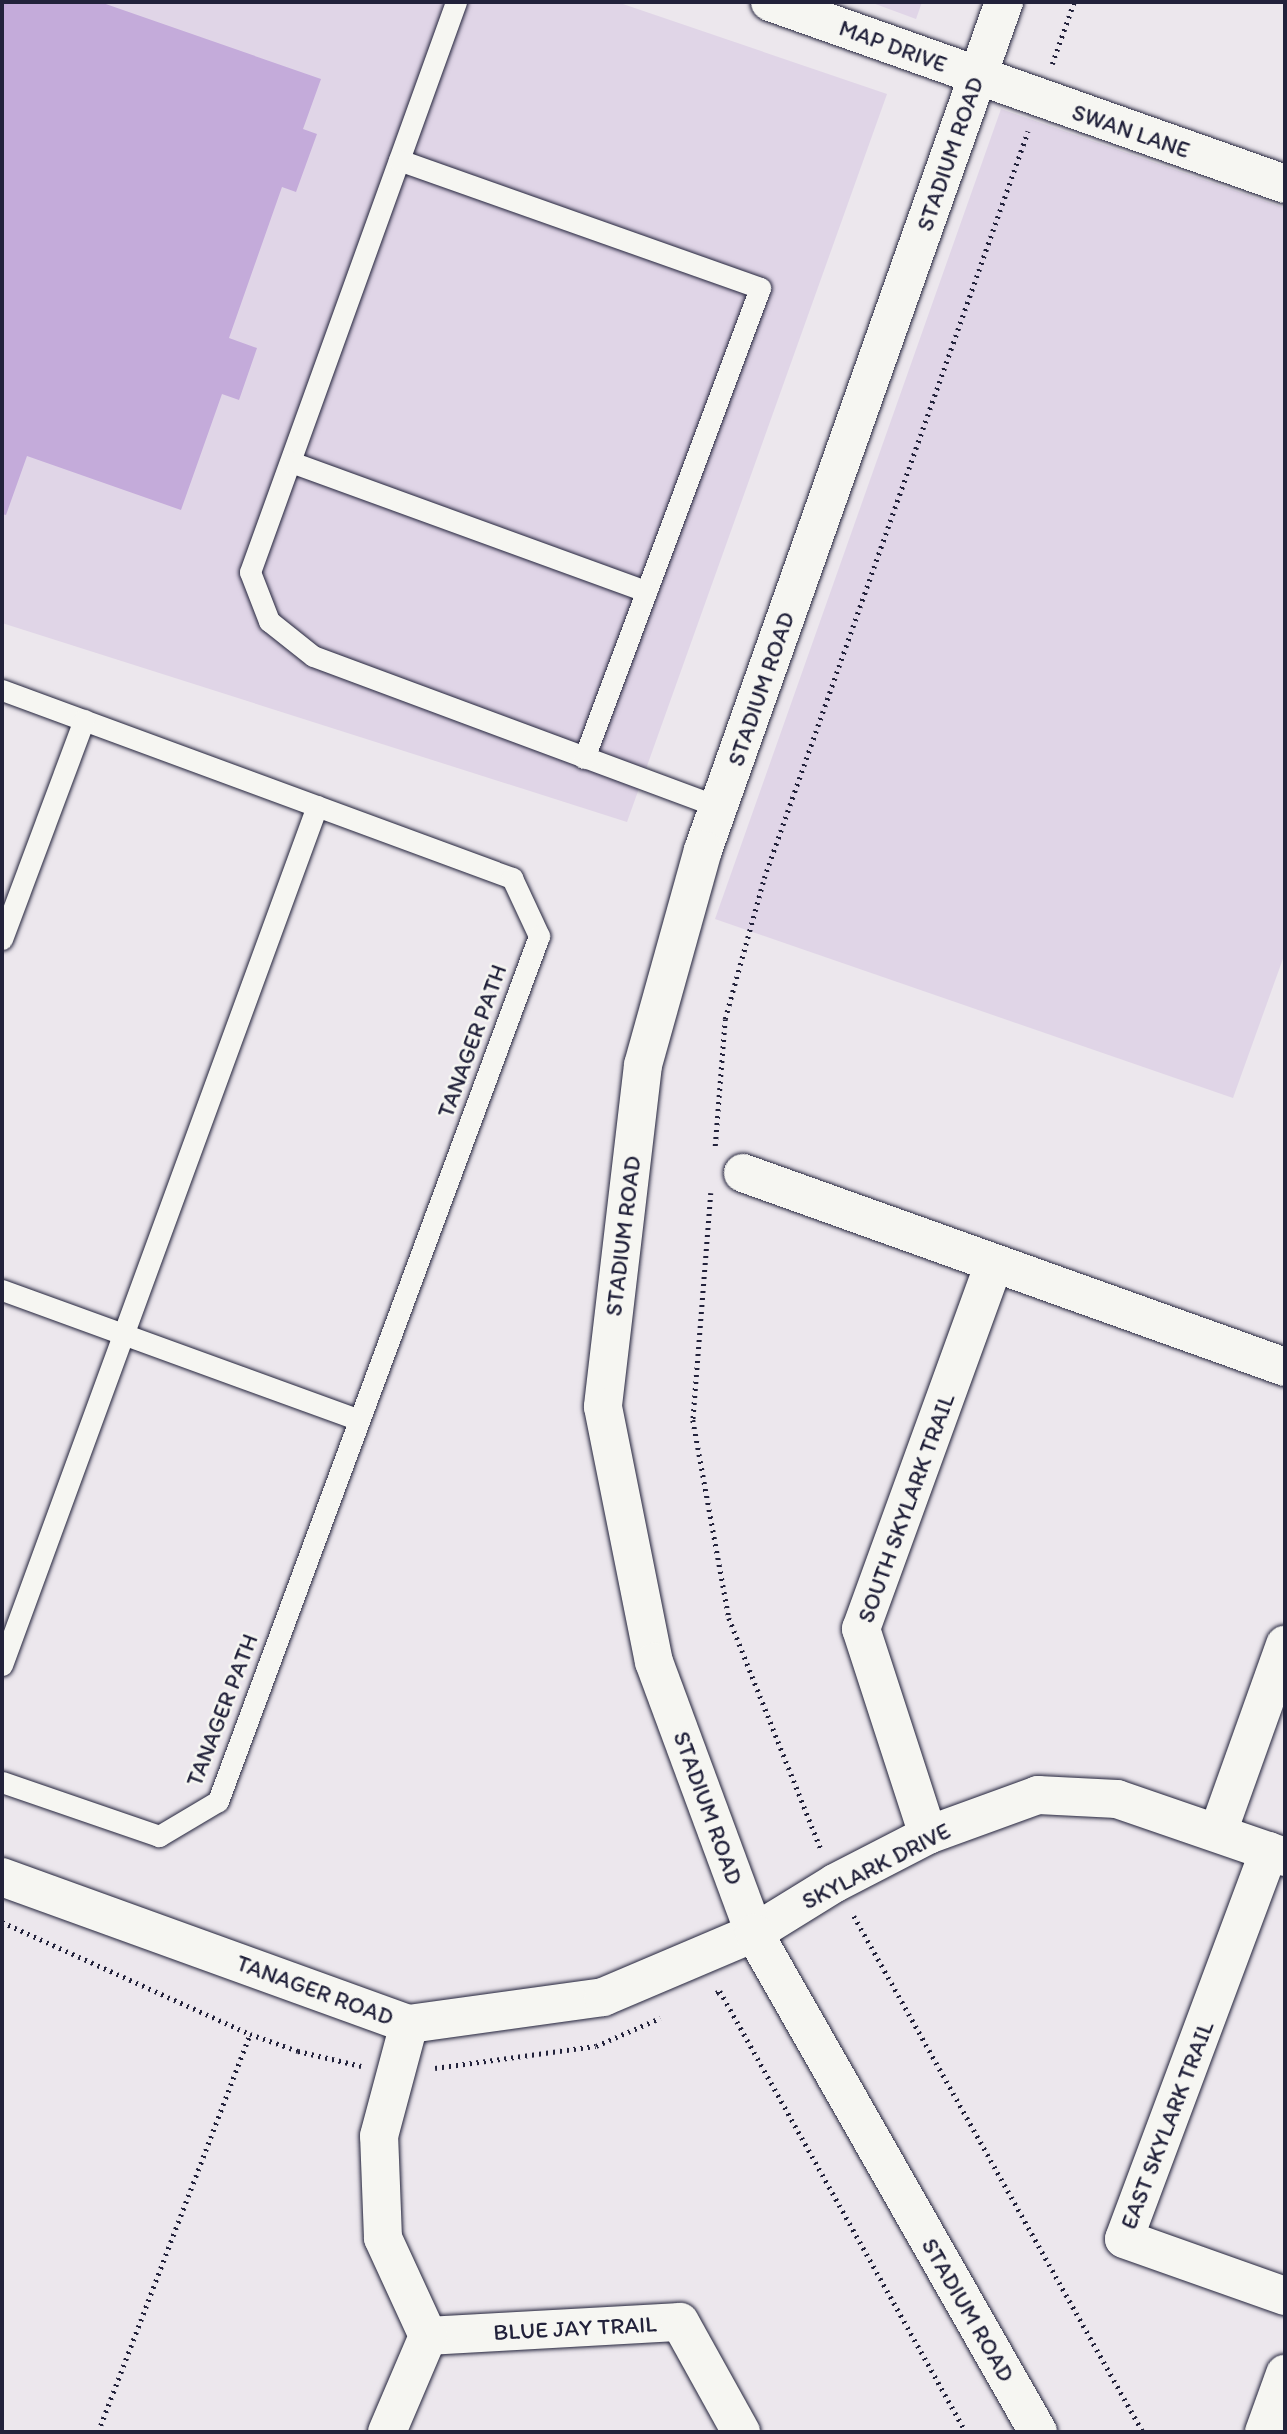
<!DOCTYPE html>
<style>
body{margin:0}
#map{position:relative;width:1287px;height:2434px;overflow:hidden;background:#ece7ed;font-family:Itim,sans-serif}
div>[style]{position:absolute}
.built>*{inset:0;background:#e0d5e7}
.building>*{inset:0;background:#c4abda}
.path>*{height:4.5px;margin-top:-2.25px;transform-origin:0;background:repeating-linear-gradient(90deg,#22223b 0 2px,transparent 0 7px)}
.roads{filter:drop-shadow(0 0 2px #22223b) drop-shadow(0 0 2px #22223b)}
.service>*{height:21px;margin:-10.5px;padding:0 10.5px;transform-origin:10.5px;border-radius:10.5px;background:#f6f6f2}
.minor>*{height:38px;margin:-19px;padding:0 19px;transform-origin:19px;border-radius:19px;background:#f6f6f2}
.tertiary>*{height:38px;margin:-19px;padding:0 19px;transform-origin:19px;border-radius:19px;background:#f6f6f2}
span{translate:-50% -50%;white-space:nowrap;text-align:center;line-height:1.15;-webkit-text-stroke:5px #f6f6f2;paint-order:stroke}
.street-label{font-size:23px;color:#22223b}
.frame{position:absolute;inset:0;border:4px solid #22223b;pointer-events:none}
</style>
<div id="map">
<div class="built">
<i style="clip-path:polygon(2px 2px,617px 2px,887px 94px,627px 822px,2px 623px)"></i>
<i style="clip-path:polygon(870px 2px,922px 2px,916px 19px)"></i>
<i style="clip-path:polygon(1001px 109px,1285px 208px,1285px 953px,1233px 1098px,715px 919px)"></i>
</div>
<div class="building">
<i style="clip-path:polygon(2px 2px,100px 2px,321px 79px,303px 129px,317px 134px,296px 192px,282px 187px,229px 338px,257px 348px,239px 400px,222px 394px,181px 510px,27px 456px,6px 515px,2px 514px)"></i>
</div>
<div class="path">
<i style="left:1052px;top:64px;width:66px;rotate:-70.5deg"></i>
<i style="left:715px;top:1146px;width:127px;rotate:-85.5deg"></i>
<i style="left:725px;top:1019px;width:146px;rotate:-74.5deg"></i>
<i style="left:764px;top:878px;width:792px;rotate:-70.54deg"></i>
<i style="left:711px;top:1193px;width:228px;rotate:94.5deg"></i>
<i style="left:693px;top:1420px;width:201px;rotate:79.7deg"></i>
<i style="left:729px;top:1618px;width:249px;rotate:68.3deg"></i>
<i style="left:854px;top:1916px;width:591px;rotate:60.75deg"></i>
<i style="left:2px;top:1922px;width:272px;rotate:24.3deg"></i>
<i style="left:250px;top:2034px;width:51px;rotate:19.5deg"></i>
<i style="left:298px;top:2051px;width:65px;rotate:13.4deg"></i>
<i style="left:716px;top:1993px;width:4px;rotate:-27deg"></i>
<i style="left:720px;top:1991px;width:505px;rotate:60.85deg"></i>
<i style="left:435px;top:2068px;width:162px;rotate:-7.8deg"></i>
<i style="left:596px;top:2046px;width:70px;rotate:-23.6deg"></i>
<i style="left:98px;top:2432px;width:426px;rotate:-69.1deg"></i>
</div>
<div class="roads">
<div class="service">
<i style="left:456px;top:2px;width:606px;rotate:109.87deg"></i>
<i style="left:250px;top:572px;width:53px;rotate:68.8deg"></i>
<i style="left:269px;top:621px;width:56px;rotate:38.5deg"></i>
<i style="left:313px;top:656px;width:433px;rotate:20.4deg"></i>
<i style="left:399px;top:160px;width:383px;rotate:19.5deg"></i>
<i style="left:760px;top:288px;width:502px;rotate:110.53deg"></i>
<i style="left:291px;top:462px;width:378px;rotate:20deg"></i>
<i style="left:2px;top:690px;width:544px;rotate:20.24deg"></i>
<i style="left:512px;top:878px;width:64px;rotate:65deg"></i>
<i style="left:539px;top:936px;width:923px;rotate:110.36deg"></i>
<i style="left:218px;top:1801px;width:69px;rotate:149.3deg"></i>
<i style="left:159px;top:1836px;width:166px;rotate:-161deg"></i>
<i style="left:2px;top:939px;width:234px;rotate:-69.5deg"></i>
<i style="left:2px;top:1290px;width:380px;rotate:20deg"></i>
<i style="left:2px;top:1665px;width:915px;rotate:-69.86deg"></i>
</div>
<div class="minor">
<i style="left:770px;top:2px;width:546px;rotate:19.46deg"></i>
<i style="left:743px;top:1173px;width:576px;rotate:19.69deg"></i>
<i style="left:1218px;top:1832px;width:199px;rotate:-70.3deg"></i>
<i style="left:928px;top:1835px;width:217px;rotate:-108deg"></i>
<i style="left:861px;top:1629px;width:389px;rotate:-70deg"></i>
<i style="left:1269px;top:1851px;width:414px;rotate:110.5deg"></i>
<i style="left:1124px;top:2239px;width:171px;rotate:19.5deg"></i>
<i style="left:2px;top:1877px;width:433px;rotate:19.9deg"></i>
<i style="left:409px;top:2024px;width:196px;rotate:-7.9deg"></i>
<i style="left:603px;top:1997px;width:164px;rotate:-23deg"></i>
<i style="left:754px;top:1933px;width:95px;rotate:-31.7deg"></i>
<i style="left:835px;top:1883px;width:105px;rotate:-27.3deg"></i>
<i style="left:928px;top:1835px;width:117px;rotate:-20deg"></i>
<i style="left:1038px;top:1795px;width:79px;rotate:2.9deg"></i>
<i style="left:1117px;top:1799px;width:178px;rotate:19deg"></i>
<i style="left:428px;top:2336px;width:252px;rotate:-3.2deg"></i>
<i style="left:680px;top:2322px;width:126px;rotate:61deg"></i>
<i style="left:387px;top:2432px;width:104px;rotate:-66.9deg"></i>
<i style="left:428px;top:2336px;width:108px;rotate:-114.7deg"></i>
<i style="left:383px;top:2238px;width:102px;rotate:-92.2deg"></i>
<i style="left:379px;top:2136px;width:116px;rotate:-75deg"></i>
<i style="left:1264px;top:2432px;width:62px;rotate:-70.1deg"></i>
</div>
<div class="tertiary">
<i style="left:1004px;top:2px;width:900px;rotate:109.54deg"></i>
<i style="left:703px;top:850px;width:223px;rotate:105.6deg"></i>
<i style="left:643px;top:1065px;width:344px;rotate:96.7deg"></i>
<i style="left:603px;top:1407px;width:260px;rotate:78.7deg"></i>
<i style="left:654px;top:1662px;width:289px;rotate:69.7deg"></i>
<i style="left:754px;top:1933px;width:574px;rotate:60.35deg"></i>
</div>
</div>
<div class="street-label">
<span style="left:893px;top:46px;rotate:20deg">MAP DRIVE</span>
<span style="left:1131px;top:131px;rotate:19deg">SWAN LANE</span>
<span style="left:950px;top:154px;rotate:-71deg">STADIUM ROAD</span>
<span style="left:761px;top:689px;rotate:-71deg">STADIUM ROAD</span>
<span style="left:472px;top:1041px;rotate:-70deg">TANAGER PATH</span>
<span style="left:623px;top:1236px;rotate:-83deg">STADIUM ROAD</span>
<span style="left:906px;top:1508px;rotate:-70deg">SOUTH SKYLARK TRAIL</span>
<span style="left:222px;top:1710px;rotate:-69deg">TANAGER PATH</span>
<span style="left:708px;top:1808px;rotate:70deg">STADIUM ROAD</span>
<span style="left:876px;top:1866px;rotate:-27deg">SKYLARK DRIVE</span>
<span style="left:315px;top:1990px;rotate:20deg">TANAGER ROAD</span>
<span style="left:1167px;top:2125px;rotate:-69deg">EAST SKYLARK TRAIL</span>
<span style="left:968px;top:2310px;rotate:60deg">STADIUM ROAD</span>
<span style="left:575px;top:2328px;rotate:-3deg">BLUE JAY TRAIL</span>
</div>
<div class="frame"></div>
</div>
